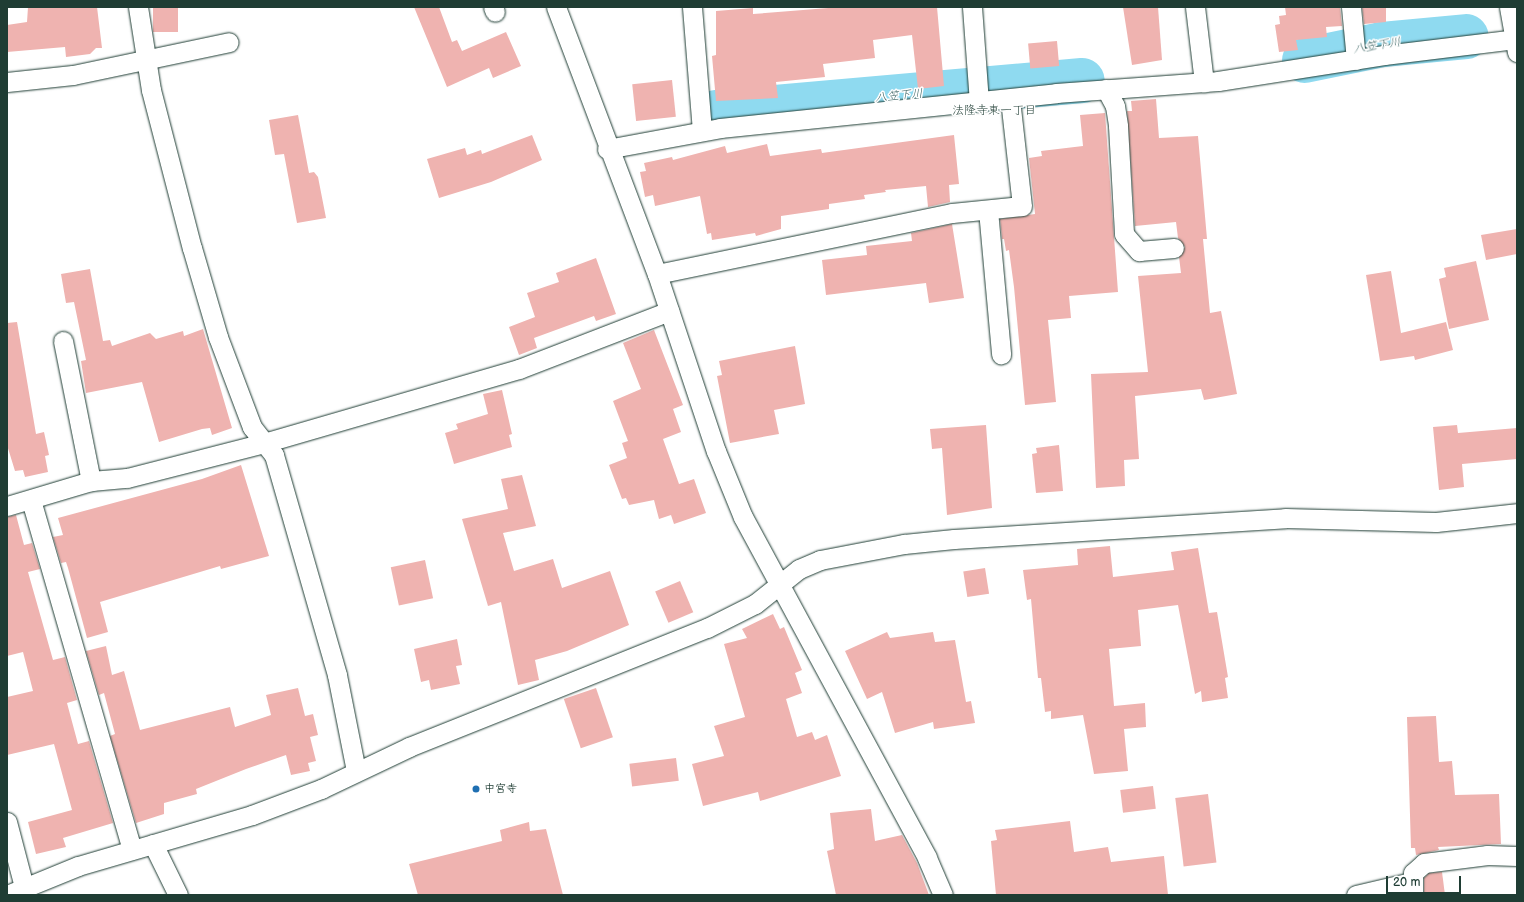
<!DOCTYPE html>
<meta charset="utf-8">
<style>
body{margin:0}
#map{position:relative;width:1524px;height:902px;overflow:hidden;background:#fff;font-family:"Balsamiq Sans","Klee One",sans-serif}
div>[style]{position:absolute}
.river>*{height:45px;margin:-22.5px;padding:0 22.5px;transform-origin:22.5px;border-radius:22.5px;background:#8fdaf0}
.building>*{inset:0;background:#efb3b0;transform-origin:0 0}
.roads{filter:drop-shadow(0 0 1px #1f3d34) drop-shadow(0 0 1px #1f3d34)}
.street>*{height:19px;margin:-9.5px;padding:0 9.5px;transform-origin:9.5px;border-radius:9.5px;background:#fff}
.dots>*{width:11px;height:11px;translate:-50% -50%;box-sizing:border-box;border:2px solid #fff;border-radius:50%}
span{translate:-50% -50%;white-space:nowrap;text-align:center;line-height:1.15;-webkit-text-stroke:3px #fff;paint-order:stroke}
.poi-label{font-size:11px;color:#1f3d34;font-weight:700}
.left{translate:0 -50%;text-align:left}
.water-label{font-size:12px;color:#3b6463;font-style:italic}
.neighbourhood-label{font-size:12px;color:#1f3d34}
.frame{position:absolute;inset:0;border:8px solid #1f3d34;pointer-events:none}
.scale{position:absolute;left:1386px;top:876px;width:75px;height:18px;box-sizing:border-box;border:2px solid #1f3d34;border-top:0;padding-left:5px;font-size:12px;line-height:14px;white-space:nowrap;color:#1f3d34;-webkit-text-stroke:3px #fff;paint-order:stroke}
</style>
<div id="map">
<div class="river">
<i style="left:1304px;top:60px;width:80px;rotate:-11.6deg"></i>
<i style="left:1382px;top:44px;width:84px;rotate:-5.4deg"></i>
<i style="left:716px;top:112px;width:367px;rotate:-5deg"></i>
</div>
<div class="building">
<i style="clip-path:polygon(28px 7px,97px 7px,102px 48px,96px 48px,90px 54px,66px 57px,65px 47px,7px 52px,7px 25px,27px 22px)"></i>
<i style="left:153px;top:7px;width:25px;height:25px"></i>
<i style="clip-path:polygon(414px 7px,439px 7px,452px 42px,457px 40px,462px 51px,506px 32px,521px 66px,493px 78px,489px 68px,447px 87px)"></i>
<i style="clip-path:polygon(841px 7px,937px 7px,944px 86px,918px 89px,912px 35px,873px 40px,875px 58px,823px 64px,825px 77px,776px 82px,778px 98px,716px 101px,712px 56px,716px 55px,716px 11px,753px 8px,753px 14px)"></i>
<i style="clip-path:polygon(1123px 7px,1158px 7px,1162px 60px,1132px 65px)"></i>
<i style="clip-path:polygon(1285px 7px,1340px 7px,1342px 26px,1326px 27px,1327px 37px,1296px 40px,1298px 50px,1279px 52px,1275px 25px,1280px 24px,1279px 16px,1286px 15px)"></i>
<i style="clip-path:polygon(1362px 7px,1386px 7px,1386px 22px,1364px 24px)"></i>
<i style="left:1057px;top:41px;width:25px;height:29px;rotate:85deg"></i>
<i style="left:672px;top:80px;width:37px;height:40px;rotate:84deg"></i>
<i style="clip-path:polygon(1156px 99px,1159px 138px,1198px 136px,1207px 239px,1203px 239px,1210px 313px,1221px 311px,1237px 394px,1204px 400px,1201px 389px,1135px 396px,1139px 459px,1124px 460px,1125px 486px,1096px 488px,1091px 374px,1148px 372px,1138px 276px,1181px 273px,1179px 257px,1185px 247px,1178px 238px,1176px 222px,1135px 226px,1127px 111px,1132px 111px,1131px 101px)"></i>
<i style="clip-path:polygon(1105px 113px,1118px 292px,1069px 296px,1071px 318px,1048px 320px,1056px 402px,1025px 405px,1014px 287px,1009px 250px,1006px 251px,1004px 239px,1002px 239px,1000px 219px,1035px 214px,1029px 158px,1042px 156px,1041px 151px,1083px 146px,1080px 115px)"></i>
<i style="clip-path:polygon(298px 115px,309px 173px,314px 172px,318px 177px,326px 218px,297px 223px,284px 154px,275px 155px,269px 120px)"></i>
<i style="clip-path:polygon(532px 135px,542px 160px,491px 182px,439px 198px,427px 159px,465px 148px,467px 155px,481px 150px,482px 154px)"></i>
<i style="clip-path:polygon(954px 135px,959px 184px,949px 185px,950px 202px,928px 207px,926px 186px,885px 190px,886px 192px,864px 195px,865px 199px,829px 204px,829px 209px,781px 216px,781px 229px,756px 236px,755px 233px,712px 240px,711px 233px,707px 234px,700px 196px,655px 206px,653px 195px,645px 197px,640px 172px,646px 171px,644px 163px,672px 157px,673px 160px,725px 146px,727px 153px,767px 144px,770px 156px,821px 149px,822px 153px)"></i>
<i style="clip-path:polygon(952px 224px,964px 298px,929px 303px,926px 283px,826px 295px,822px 260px,867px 255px,866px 246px,912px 241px,911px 233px)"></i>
<i style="clip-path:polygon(1517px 229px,1517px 254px,1486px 260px,1481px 235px)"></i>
<i style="clip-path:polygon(596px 258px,616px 314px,596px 321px,594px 316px,534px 338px,537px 348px,519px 355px,509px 327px,535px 317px,527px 293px,559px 282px,556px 273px)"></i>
<i style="clip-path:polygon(1476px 261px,1489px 320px,1449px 329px,1439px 279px,1446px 277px,1444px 268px)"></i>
<i style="clip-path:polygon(90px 269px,103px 341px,110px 340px,112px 346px,150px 333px,156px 339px,183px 331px,184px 336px,203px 329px,232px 428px,212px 435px,210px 428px,202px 429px,159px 442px,142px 382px,86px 393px,81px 361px,86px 360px,74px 302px,66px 303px,61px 274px)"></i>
<i style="clip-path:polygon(1391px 271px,1401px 333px,1446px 322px,1453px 350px,1415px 360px,1414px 356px,1380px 361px,1366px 275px)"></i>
<i style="clip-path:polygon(17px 322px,36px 434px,44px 432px,49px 455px,45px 456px,48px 472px,25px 477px,23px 470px,15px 471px,7px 445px,7px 323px)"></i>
<i style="clip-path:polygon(654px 330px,683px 405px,673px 409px,681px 432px,663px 439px,679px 484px,694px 479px,706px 513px,674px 524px,671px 515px,659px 519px,654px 500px,629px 505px,626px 498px,622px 499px,609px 465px,627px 458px,622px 443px,628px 441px,613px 401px,641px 389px,623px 343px)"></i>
<i style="clip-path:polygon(795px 346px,805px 404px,774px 410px,779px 434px,730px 443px,717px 376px,722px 375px,719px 361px)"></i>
<i style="clip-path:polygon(502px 390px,512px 434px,509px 435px,512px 447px,454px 464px,445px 433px,458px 429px,456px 424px,488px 414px,483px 394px)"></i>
<i style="clip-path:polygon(986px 425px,992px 508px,947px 515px,942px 448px,932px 449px,930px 429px)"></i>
<i style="clip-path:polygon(1457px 425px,1458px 433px,1517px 428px,1517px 459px,1462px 464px,1464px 487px,1439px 490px,1433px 427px)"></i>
<i style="clip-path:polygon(1059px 445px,1063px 491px,1036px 493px,1032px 454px,1037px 453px,1036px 448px)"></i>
<i style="clip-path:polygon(241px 465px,269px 556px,221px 569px,220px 566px,100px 602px,108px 632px,87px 638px,68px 568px,66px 562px,61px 563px,53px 537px,63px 535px,58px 518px,202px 479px)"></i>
<i style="clip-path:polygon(522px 475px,536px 526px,503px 533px,514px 571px,553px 559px,562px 588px,610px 571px,629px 625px,567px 651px,535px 660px,539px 680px,518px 685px,501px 602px,488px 606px,462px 519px,508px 509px,501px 479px)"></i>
<i style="clip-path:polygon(16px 515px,24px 545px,32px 543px,40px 569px,28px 572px,53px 660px,65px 657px,77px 700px,67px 703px,78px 744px,89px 741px,113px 823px,63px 838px,66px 847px,36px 854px,28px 822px,72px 810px,54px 744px,7px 755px,7px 697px,33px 691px,23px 652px,7px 656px,7px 517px)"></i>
<i style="clip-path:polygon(1110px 546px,1113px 577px,1174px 570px,1171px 552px,1198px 548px,1209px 613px,1217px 612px,1228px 677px,1225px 678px,1228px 698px,1202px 702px,1201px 691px,1195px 694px,1178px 605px,1138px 610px,1141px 646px,1109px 649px,1114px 706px,1145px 703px,1146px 727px,1124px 729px,1128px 771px,1094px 774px,1083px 715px,1051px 719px,1051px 711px,1045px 712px,1041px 678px,1038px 678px,1031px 599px,1027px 600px,1023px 570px,1078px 565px,1077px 549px)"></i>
<i style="left:425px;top:560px;width:39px;height:35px;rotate:78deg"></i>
<i style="left:985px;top:568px;width:26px;height:22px;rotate:81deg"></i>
<i style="left:680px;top:581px;width:34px;height:27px;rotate:67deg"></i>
<i style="clip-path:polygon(773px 614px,780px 629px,784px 627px,802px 670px,795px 673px,802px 693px,786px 699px,797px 737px,812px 732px,815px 740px,827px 735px,841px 776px,760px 801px,758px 792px,703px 806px,692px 764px,724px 756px,714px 726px,745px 717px,724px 644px,747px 638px,742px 629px)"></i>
<i style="clip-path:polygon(887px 632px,890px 638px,933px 632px,935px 642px,955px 640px,966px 702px,971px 701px,975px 723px,934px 729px,933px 722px,895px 733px,882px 692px,867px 699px,845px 651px)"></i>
<i style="clip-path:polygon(457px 639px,462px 665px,456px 666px,460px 684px,431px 690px,429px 680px,421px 682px,414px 649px)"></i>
<i style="clip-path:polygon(106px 646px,112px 675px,124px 671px,140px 730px,230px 707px,235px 727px,271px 715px,266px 695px,298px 688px,305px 716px,313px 714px,318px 735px,310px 737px,316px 761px,308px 763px,310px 771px,291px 775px,286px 755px,246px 769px,196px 789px,197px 794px,164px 803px,164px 814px,136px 823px,110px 736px,115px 734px,104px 693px,99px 695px,86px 651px)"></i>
<i style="left:596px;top:688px;width:52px;height:34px;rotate:71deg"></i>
<i style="clip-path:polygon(1436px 716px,1439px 762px,1452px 761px,1455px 795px,1499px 794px,1501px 844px,1438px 847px,1439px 850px,1416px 855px,1415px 848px,1411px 848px,1407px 717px)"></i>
<i style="left:676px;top:758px;width:23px;height:47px;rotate:83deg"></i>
<i style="left:1153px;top:786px;width:23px;height:33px;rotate:83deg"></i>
<i style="left:1208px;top:794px;width:69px;height:33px;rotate:83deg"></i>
<i style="clip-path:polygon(871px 809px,875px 841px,902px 835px,917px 863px,929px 895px,836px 895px,827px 851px,834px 849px,830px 813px)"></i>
<i style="clip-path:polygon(1070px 821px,1074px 852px,1108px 847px,1111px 862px,1164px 856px,1168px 895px,996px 895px,991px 841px,997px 840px,995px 830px)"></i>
<i style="clip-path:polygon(529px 822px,530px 831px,546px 829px,563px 895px,418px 895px,409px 864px,502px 841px,500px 830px)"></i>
<i style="clip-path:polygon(1442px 872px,1445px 895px,1424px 895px,1424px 878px,1429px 873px)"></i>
</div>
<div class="roads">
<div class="street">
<i style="left:138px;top:7px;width:84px;rotate:81.1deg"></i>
<i style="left:151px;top:90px;width:163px;rotate:75.5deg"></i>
<i style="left:192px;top:248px;width:93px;rotate:73.7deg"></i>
<i style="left:218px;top:337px;width:96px;rotate:69.3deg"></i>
<i style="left:252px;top:427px;width:36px;rotate:52deg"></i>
<i style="left:274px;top:455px;width:229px;rotate:74deg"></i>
<i style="left:337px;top:675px;width:98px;rotate:78.8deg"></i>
<i style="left:493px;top:7px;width:5px;rotate:68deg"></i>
<i style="left:556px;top:7px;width:285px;rotate:69.3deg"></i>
<i style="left:657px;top:274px;width:187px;rotate:71.6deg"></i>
<i style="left:716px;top:451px;width:71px;rotate:67.8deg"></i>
<i style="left:743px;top:517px;width:387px;rotate:61.6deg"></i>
<i style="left:927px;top:858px;width:40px;rotate:66.6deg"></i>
<i style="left:692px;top:7px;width:124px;rotate:85.4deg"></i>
<i style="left:972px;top:7px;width:95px;rotate:85.8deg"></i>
<i style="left:1195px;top:7px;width:76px;rotate:83.2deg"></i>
<i style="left:1351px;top:7px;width:53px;rotate:84.6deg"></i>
<i style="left:1509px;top:7px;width:46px;rotate:79.9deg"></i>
<i style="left:7px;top:82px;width:66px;rotate:-6.1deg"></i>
<i style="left:73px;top:75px;width:159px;rotate:-11.9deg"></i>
<i style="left:1106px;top:89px;width:19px;rotate:62deg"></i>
<i style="left:1115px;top:106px;width:20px;rotate:81deg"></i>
<i style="left:1118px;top:126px;width:108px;rotate:86.8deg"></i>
<i style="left:1124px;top:234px;width:23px;rotate:49deg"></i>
<i style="left:1139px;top:251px;width:35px;rotate:-5deg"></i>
<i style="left:607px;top:149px;width:115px;rotate:-10.5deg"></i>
<i style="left:720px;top:128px;width:338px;rotate:-5.9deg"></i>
<i style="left:1056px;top:93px;width:162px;rotate:-4.2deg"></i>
<i style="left:1218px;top:81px;width:168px;rotate:-8.9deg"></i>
<i style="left:1384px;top:55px;width:134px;rotate:-6.9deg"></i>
<i style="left:988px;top:210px;width:145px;rotate:84.8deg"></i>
<i style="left:657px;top:274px;width:301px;rotate:-11.7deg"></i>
<i style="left:952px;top:213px;width:70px;rotate:-5.7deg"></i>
<i style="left:1022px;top:206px;width:108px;rotate:-96.4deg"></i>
<i style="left:63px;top:341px;width:143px;rotate:78.7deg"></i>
<i style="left:31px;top:500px;width:364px;rotate:73.9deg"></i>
<i style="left:7px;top:506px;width:88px;rotate:-16.6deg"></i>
<i style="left:91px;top:481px;width:36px;rotate:-5deg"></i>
<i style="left:127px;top:478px;width:141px;rotate:-14.3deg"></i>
<i style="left:264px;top:443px;width:266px;rotate:-16.2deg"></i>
<i style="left:519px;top:369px;width:161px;rotate:-21.1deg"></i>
<i style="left:7px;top:822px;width:67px;rotate:75.3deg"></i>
<i style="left:153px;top:844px;width:57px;rotate:63.9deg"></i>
<i style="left:7px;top:895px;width:77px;rotate:-22.2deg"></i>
<i style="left:78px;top:866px;width:181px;rotate:-16.3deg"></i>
<i style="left:252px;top:815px;width:74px;rotate:-20.6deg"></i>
<i style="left:321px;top:789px;width:98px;rotate:-25.5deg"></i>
<i style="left:409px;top:747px;width:321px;rotate:-21.8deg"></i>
<i style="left:707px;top:628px;width:54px;rotate:-26.6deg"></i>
<i style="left:755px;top:604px;width:56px;rotate:-38.5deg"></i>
<i style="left:799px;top:569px;width:23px;rotate:-23deg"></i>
<i style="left:820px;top:560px;width:86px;rotate:-10.8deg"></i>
<i style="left:904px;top:544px;width:50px;rotate:-5.7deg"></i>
<i style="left:954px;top:539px;width:332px;rotate:-3.6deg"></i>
<i style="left:1285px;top:518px;width:151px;rotate:1.5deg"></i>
<i style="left:1436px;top:522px;width:81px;rotate:-6.3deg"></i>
<i style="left:1356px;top:895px;width:57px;rotate:-13.3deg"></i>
<i style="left:1413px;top:895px;width:22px;rotate:-90deg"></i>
<i style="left:1413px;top:873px;width:15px;rotate:-42deg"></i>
<i style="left:1424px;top:863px;width:64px;rotate:-7.2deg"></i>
<i style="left:1487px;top:855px;width:30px;rotate:2deg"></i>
</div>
</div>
<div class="dots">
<i style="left:476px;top:789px;background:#1f6fb2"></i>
</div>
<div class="poi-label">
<span class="left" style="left:484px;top:789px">中宮寺</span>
</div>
<div class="water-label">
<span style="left:1377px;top:46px;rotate:-9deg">八笠下川</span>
<span style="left:899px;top:96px;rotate:-5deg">八笠下川</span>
</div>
<div class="neighbourhood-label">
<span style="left:994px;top:111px">法隆寺東一丁目</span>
</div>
<div class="frame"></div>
<div class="scale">20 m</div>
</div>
